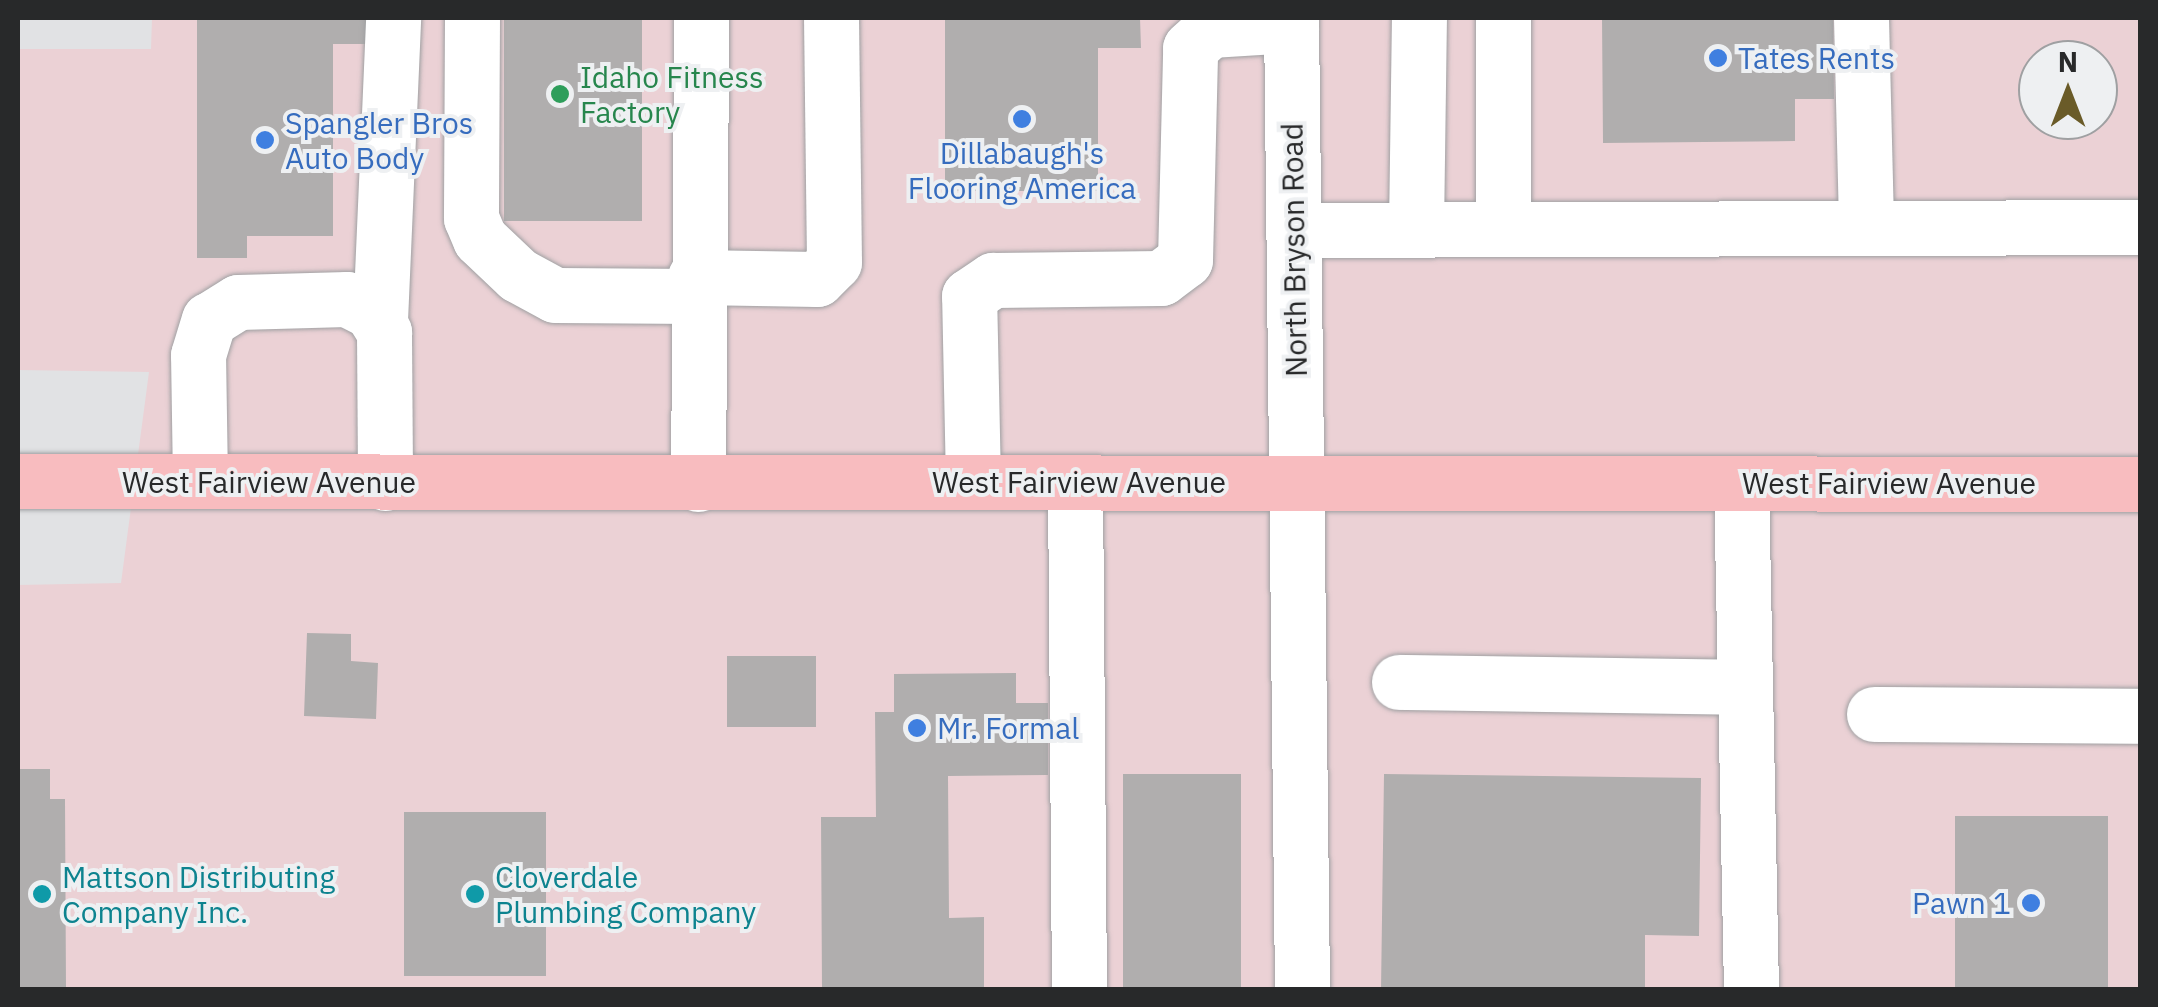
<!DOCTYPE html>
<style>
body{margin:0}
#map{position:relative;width:2158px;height:1007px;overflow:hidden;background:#e1e2e4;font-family:"IBM Plex Sans",sans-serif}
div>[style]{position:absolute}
.commercial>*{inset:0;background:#ebd1d5}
.building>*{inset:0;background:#b0aeae;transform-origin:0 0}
.roads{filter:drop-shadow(0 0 2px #9fa0a2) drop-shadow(0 0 2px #9fa0a2)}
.minor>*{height:55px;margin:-27.5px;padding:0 27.5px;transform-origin:27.5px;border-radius:27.5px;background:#fff}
.major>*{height:55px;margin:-27.5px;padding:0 27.5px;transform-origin:27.5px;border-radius:27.5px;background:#f8bcbf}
.dots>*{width:28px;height:28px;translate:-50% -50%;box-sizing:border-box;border:5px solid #eef0f2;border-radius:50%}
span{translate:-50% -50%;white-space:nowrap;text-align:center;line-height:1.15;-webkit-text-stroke:8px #eef0f2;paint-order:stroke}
.shop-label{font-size:30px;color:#366cbe}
.left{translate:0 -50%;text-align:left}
.right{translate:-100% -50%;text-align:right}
.leisure-label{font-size:30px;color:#27864d}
.street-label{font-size:30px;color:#28292a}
.culture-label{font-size:30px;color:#0d838f}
.frame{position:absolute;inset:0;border:20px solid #28292a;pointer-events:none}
.north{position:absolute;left:2018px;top:40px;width:100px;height:100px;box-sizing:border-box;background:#eef0f2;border:2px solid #9fa0a2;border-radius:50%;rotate:0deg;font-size:28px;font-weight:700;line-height:40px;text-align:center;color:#28292a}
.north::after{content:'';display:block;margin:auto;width:35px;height:45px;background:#6a5b28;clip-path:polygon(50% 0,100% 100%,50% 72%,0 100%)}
</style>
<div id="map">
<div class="commercial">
<i style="clip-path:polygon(evenodd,152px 18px,2140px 18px,2140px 989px,18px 989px,18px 585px,121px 583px,149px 372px,18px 370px,18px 49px,151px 49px,152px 18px,2038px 60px,2098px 60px,2098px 120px,2038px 120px,2038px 60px)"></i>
</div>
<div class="building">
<i style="clip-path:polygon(197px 18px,382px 18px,382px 44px,333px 44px,333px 236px,247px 236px,247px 258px,197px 258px)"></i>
<i style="left:504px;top:18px;width:138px;height:203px"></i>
<i style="clip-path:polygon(945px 18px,1140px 18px,1141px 48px,1098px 48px,1098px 191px,945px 191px)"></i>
<i style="clip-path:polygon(1602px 18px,1833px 18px,1834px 99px,1795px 99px,1795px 141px,1603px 143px)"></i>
<i style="clip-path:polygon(307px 633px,351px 634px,351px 661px,378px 663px,376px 719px,304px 716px)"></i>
<i style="left:727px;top:656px;width:89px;height:71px"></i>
<i style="clip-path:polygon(1016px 673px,1016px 703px,1048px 703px,1048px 775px,948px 776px,949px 918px,984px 917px,984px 990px,822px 990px,821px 817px,876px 817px,875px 712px,894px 712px,894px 674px)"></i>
<i style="clip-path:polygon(18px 769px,50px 769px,50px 799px,65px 799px,66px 990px,18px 990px)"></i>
<i style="left:1123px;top:774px;width:118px;height:216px"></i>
<i style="clip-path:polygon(1384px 774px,1701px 778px,1699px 936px,1645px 935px,1645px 990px,1381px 990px)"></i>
<i style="left:546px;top:812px;width:164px;height:142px;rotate:90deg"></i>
<i style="left:1955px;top:816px;width:153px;height:174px"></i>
</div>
<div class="roads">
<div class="minor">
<i style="left:472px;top:18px;width:200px;rotate:90.3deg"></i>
<i style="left:471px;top:218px;width:23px;rotate:67deg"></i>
<i style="left:480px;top:239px;width:52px;rotate:43.5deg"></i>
<i style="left:518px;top:275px;width:42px;rotate:28.4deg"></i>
<i style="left:555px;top:295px;width:141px;rotate:0.4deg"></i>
<i style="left:1291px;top:18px;width:972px;rotate:89.35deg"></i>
<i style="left:1503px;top:18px;width:211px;rotate:90deg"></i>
<i style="left:1861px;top:18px;width:210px;rotate:88.6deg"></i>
<i style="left:1416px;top:229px;width:211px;rotate:-89.2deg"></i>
<i style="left:1293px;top:230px;width:847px;rotate:-0.2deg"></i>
<i style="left:695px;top:277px;width:122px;rotate:0.9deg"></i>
<i style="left:817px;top:279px;width:24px;rotate:-45deg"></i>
<i style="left:834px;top:262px;width:244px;rotate:-90.7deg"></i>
<i style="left:380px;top:320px;width:302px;rotate:-87.5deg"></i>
<i style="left:200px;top:480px;width:125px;rotate:-90.9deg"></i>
<i style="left:198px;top:355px;width:37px;rotate:-73deg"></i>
<i style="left:209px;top:320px;width:34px;rotate:-32deg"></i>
<i style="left:238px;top:302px;width:109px;rotate:-1.6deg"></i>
<i style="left:347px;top:299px;width:27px;rotate:27deg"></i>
<i style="left:371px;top:311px;width:25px;rotate:58deg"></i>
<i style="left:384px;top:332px;width:151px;rotate:89.6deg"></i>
<i style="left:973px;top:482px;width:186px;rotate:-91.2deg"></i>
<i style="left:969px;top:296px;width:29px;rotate:-34deg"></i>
<i style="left:993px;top:280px;width:168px;rotate:-0.7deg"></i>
<i style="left:1161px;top:278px;width:30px;rotate:-37deg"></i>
<i style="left:1185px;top:260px;width:212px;rotate:-88.6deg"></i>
<i style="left:1190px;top:48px;width:27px;rotate:-42deg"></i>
<i style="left:1210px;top:30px;width:81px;rotate:-3.5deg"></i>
<i style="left:1741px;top:483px;width:507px;rotate:88.87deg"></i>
<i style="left:698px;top:484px;width:466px;rotate:-89.6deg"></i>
<i style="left:1075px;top:484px;width:506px;rotate:89.55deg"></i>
<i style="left:1399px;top:682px;width:345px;rotate:0.8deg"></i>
<i style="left:1874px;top:714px;width:266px;rotate:0.4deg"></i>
</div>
<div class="major">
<i style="left:18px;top:481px;width:2122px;rotate:0.08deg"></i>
</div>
</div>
<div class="dots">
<i style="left:1718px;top:58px;background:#3f7fe0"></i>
<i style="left:560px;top:94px;background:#2e9e5b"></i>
<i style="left:1022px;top:119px;background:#3f7fe0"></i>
<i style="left:265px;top:140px;background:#3f7fe0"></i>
<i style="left:917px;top:728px;background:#3f7fe0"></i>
<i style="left:42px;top:894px;background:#0f9aa8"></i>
<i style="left:475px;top:894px;background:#0f9aa8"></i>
<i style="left:2031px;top:903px;background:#3f7fe0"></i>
</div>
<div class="shop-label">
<span class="left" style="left:1738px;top:58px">Tates Rents</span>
<span class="left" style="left:285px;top:140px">Spangler Bros<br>Auto Body</span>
<span style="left:1022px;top:170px">Dillabaugh's<br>Flooring America</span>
<span class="left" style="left:937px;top:728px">Mr. Formal</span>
<span class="right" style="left:2011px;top:903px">Pawn 1</span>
</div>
<div class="leisure-label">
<span class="left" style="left:580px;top:94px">Idaho Fitness<br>Factory</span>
</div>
<div class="street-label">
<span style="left:1294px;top:250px;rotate:-91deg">North Bryson Road</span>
<span style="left:269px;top:482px">West Fairview Avenue</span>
<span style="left:1079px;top:482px">West Fairview Avenue</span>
<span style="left:1889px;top:483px">West Fairview Avenue</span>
</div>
<div class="culture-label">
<span class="left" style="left:62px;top:894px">Mattson Distributing<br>Company Inc.</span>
<span class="left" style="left:495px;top:894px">Cloverdale<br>Plumbing Company</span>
</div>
<div class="frame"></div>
<div class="north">N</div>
</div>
